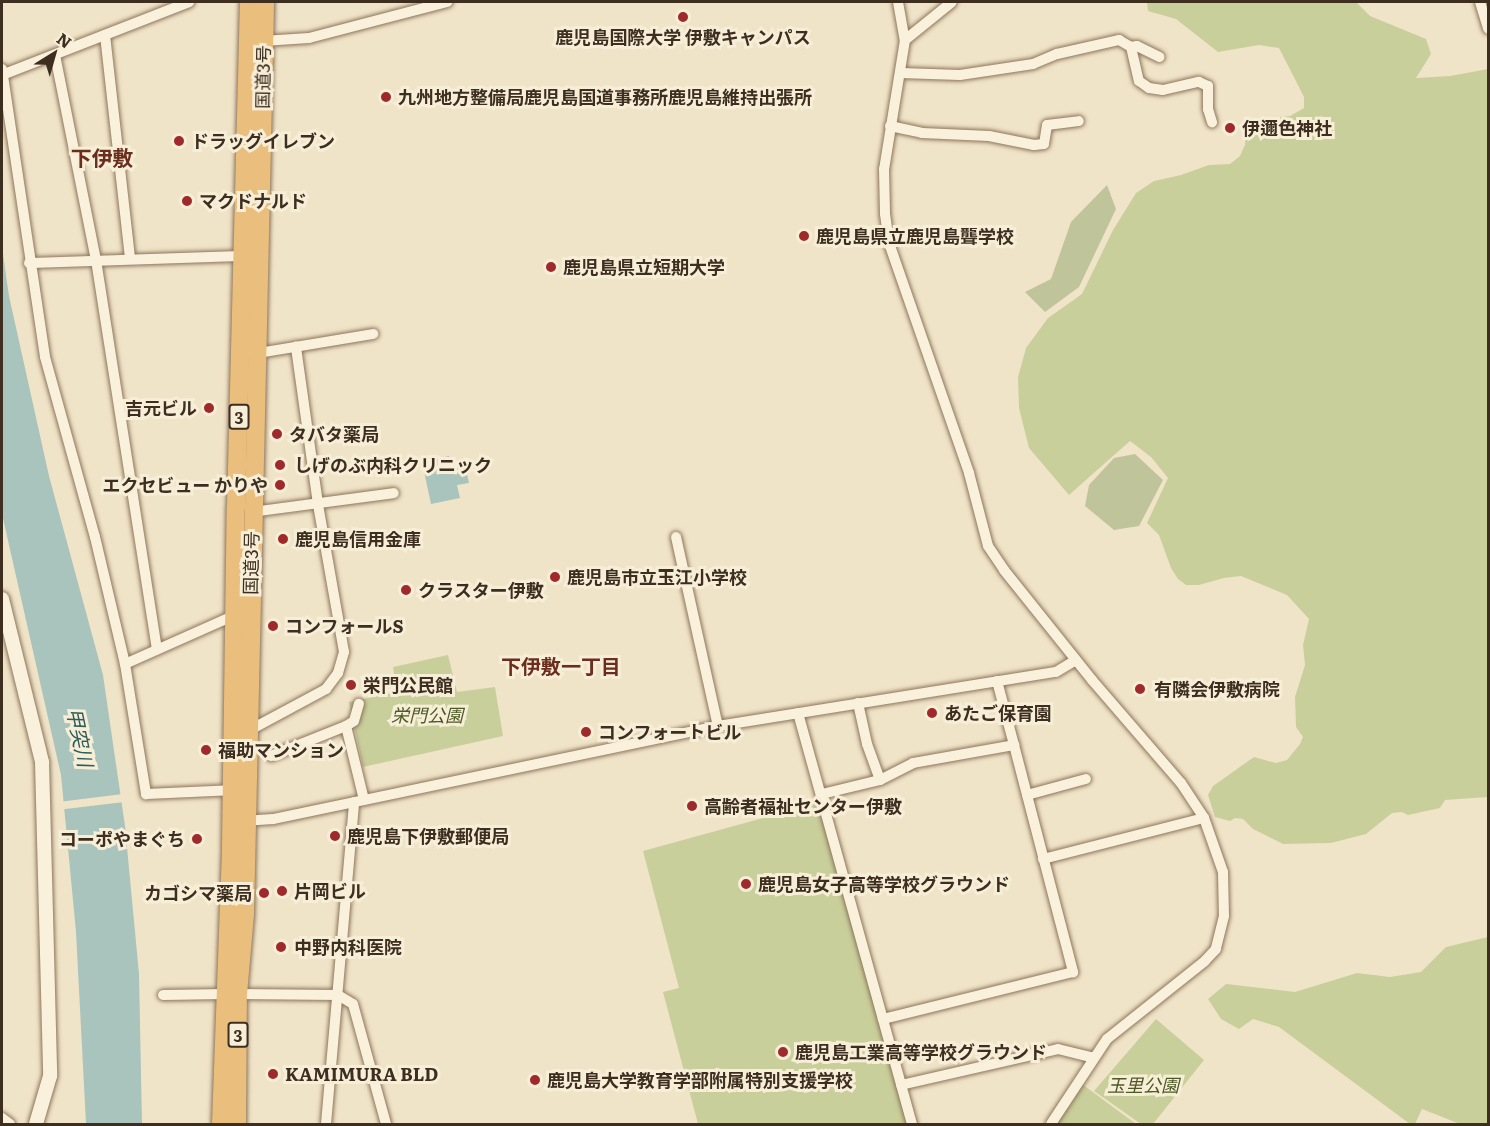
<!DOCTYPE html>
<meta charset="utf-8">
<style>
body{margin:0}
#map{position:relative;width:1490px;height:1126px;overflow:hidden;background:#f0e4c8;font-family:Literata,"Noto Sans JP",serif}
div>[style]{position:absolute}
.green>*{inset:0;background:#c9cf9b}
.cemetery>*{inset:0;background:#bfc49a}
.water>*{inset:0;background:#a9c4bc}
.pier>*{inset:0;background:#f0e4c8;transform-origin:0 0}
.roads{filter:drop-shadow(0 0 2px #8d765c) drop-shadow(0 0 2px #8d765c)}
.minor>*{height:10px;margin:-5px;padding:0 5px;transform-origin:5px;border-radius:5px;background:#faf1dc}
.tertiary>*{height:14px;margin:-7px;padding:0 7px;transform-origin:7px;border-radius:7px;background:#faf1dc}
.trunk>*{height:18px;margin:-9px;padding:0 9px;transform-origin:9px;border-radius:9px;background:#eabe7c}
.dots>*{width:16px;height:16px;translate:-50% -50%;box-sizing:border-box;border:3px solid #f7eed8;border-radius:50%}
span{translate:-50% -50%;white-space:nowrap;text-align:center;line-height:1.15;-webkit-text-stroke:6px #f7eed8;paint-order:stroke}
.shield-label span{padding:2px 4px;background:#f7eed8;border:2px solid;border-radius:4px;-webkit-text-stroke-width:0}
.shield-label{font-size:16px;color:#3d2e20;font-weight:700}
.poi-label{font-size:18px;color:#3d2e20;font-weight:700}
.left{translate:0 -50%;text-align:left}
.right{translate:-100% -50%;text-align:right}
.street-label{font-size:18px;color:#3d2e20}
.park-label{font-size:18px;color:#4d5a26;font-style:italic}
.neighbourhood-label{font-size:20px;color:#6b2e1e;font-weight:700}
.water-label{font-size:20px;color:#2f5d5a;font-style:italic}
.quarter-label{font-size:21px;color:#6b2e1e;font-weight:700}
.frame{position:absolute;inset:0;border:3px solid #3d2e20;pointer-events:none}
.north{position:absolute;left:24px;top:24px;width:60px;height:60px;-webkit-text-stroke:4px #f7eed8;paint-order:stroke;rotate:37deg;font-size:16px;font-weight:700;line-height:24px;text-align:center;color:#3d2e20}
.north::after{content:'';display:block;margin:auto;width:21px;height:27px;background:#3d2e20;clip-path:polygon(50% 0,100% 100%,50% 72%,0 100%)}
</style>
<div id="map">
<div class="green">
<i style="clip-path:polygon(1147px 2px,1356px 2px,1370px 16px,1426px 39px,1431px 54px,1416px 78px,1450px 76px,1488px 69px,1488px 797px,1445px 800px,1440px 808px,1408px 815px,1402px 812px,1392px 813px,1366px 834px,1331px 843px,1283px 844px,1253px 829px,1243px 819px,1235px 818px,1230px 821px,1215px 817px,1208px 795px,1213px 786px,1254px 757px,1276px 763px,1287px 760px,1300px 744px,1303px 737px,1296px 727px,1295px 697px,1305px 665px,1303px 645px,1309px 619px,1287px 595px,1241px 576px,1224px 578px,1199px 585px,1186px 585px,1178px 579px,1171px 568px,1159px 535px,1147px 523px,1168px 478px,1151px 457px,1130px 441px,1069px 495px,1029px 448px,1019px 408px,1018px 377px,1026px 348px,1048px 318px,1082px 294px,1113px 230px,1136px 193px,1154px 181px,1181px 175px,1209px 165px,1230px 164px,1240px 156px,1245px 145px,1247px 122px,1254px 119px,1290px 116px,1304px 108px,1304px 97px,1279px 48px,1259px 45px,1218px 52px,1176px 19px,1148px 11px)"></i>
<i style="clip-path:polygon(448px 655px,457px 692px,495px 687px,503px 736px,363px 767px,349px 702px,397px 692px,393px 667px)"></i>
<i style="clip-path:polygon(818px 803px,907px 1124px,698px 1124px,663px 992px,679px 988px,643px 851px)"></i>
<i style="clip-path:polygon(1488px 937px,1488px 1124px,1460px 1124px,1422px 1109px,1415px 1124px,1410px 1124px,1279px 1027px,1253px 1019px,1239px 1029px,1221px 1019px,1208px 999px,1226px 984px,1295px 992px,1357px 973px,1390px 977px,1421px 972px,1446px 947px)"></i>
<i style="clip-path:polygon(1156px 1019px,1204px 1060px,1153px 1124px,1141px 1124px,1094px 1091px)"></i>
<i style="clip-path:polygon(1082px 1084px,1136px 1124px,1057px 1124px)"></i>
</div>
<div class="cemetery">
<i style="clip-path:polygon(1107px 185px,1116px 209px,1079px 287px,1045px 312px,1025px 292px,1051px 279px,1071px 222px)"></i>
<i style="clip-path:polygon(1135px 454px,1163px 480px,1139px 526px,1114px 530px,1085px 506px,1089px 485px,1114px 458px)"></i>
</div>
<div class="water">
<i style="clip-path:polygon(2px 247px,9px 296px,49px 476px,103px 675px,125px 826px,139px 974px,142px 1124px,86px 1124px,76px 932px,61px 775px,2px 514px)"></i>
<i style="clip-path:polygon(449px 456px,452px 467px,465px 465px,469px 483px,457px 485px,460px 498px,431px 504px,422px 462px)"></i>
</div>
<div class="pier">
<i style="left:123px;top:794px;width:8px;height:63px;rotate:83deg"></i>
</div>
<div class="roads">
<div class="minor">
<i style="left:898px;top:2px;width:39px;rotate:80deg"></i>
<i style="left:905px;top:40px;width:131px;rotate:99.2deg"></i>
<i style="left:884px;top:169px;width:45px;rotate:88.7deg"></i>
<i style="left:885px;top:214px;width:29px;rotate:82deg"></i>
<i style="left:889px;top:243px;width:244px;rotate:70.8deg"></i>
<i style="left:969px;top:473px;width:75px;rotate:75.4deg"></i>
<i style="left:988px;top:546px;width:29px;rotate:56deg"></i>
<i style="left:1004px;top:570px;width:141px;rotate:51.3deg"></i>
<i style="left:1092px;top:680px;width:136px;rotate:49.2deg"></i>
<i style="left:1181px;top:783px;width:42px;rotate:56.7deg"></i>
<i style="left:1204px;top:818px;width:57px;rotate:70.6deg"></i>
<i style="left:1223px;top:872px;width:44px;rotate:88.7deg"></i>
<i style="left:1224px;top:916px;width:34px;rotate:104deg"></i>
<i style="left:1216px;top:949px;width:16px;rotate:133deg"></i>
<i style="left:1205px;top:961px;width:125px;rotate:141.5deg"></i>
<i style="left:1107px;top:1039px;width:102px;rotate:123.4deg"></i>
<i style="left:1480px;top:2px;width:28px;rotate:73deg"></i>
<i style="left:105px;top:35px;width:224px;rotate:83.6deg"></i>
<i style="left:905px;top:40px;width:60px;rotate:-39deg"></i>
<i style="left:263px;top:41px;width:46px;rotate:-3.7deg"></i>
<i style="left:309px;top:38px;width:143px;rotate:-14.6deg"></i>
<i style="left:1131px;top:47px;width:6px;rotate:-9deg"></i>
<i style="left:1137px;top:46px;width:25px;rotate:26deg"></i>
<i style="left:55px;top:55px;width:209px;rotate:78.7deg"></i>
<i style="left:96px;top:260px;width:394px;rotate:81.1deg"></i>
<i style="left:2px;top:69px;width:291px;rotate:81.5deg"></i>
<i style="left:45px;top:357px;width:187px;rotate:74.5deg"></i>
<i style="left:95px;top:537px;width:130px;rotate:76.7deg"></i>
<i style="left:125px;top:664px;width:132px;rotate:80.8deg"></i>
<i style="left:146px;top:794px;width:90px;rotate:-2.5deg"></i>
<i style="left:901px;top:73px;width:59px;rotate:1.9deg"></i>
<i style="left:960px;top:75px;width:74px;rotate:-8.6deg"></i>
<i style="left:1033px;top:64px;width:26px;rotate:-23deg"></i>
<i style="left:1057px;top:54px;width:64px;rotate:-12.7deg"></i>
<i style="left:1119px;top:40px;width:14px;rotate:30deg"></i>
<i style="left:1131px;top:47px;width:35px;rotate:77deg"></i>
<i style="left:1139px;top:81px;width:12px;rotate:35deg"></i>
<i style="left:1149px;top:88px;width:14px;rotate:8deg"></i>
<i style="left:1163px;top:90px;width:37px;rotate:-13deg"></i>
<i style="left:1199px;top:82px;width:10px;rotate:24deg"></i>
<i style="left:1208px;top:86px;width:23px;rotate:90deg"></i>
<i style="left:1208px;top:109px;width:14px;rotate:73deg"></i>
<i style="left:2px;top:75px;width:201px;rotate:-21.3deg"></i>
<i style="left:890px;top:126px;width:33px;rotate:12deg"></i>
<i style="left:922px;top:133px;width:67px;rotate:2.6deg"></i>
<i style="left:989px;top:136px;width:46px;rotate:11.3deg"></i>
<i style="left:1034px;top:145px;width:10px;rotate:-6deg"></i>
<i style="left:1044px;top:144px;width:19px;rotate:-81deg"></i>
<i style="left:1047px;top:125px;width:32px;rotate:-7deg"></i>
<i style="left:29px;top:263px;width:214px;rotate:-1.9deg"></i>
<i style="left:252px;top:354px;width:123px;rotate:-9.4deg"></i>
<i style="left:252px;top:512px;width:143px;rotate:-7.6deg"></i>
<i style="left:676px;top:537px;width:194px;rotate:77.5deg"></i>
<i style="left:125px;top:664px;width:118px;rotate:-24deg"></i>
<i style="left:997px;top:681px;width:66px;rotate:75.1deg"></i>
<i style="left:858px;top:703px;width:42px;rotate:77.6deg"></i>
<i style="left:867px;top:744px;width:38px;rotate:70deg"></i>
<i style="left:798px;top:713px;width:427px;rotate:74.5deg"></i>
<i style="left:346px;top:726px;width:76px;rotate:76.3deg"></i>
<i style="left:248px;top:731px;width:89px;rotate:-28.3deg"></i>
<i style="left:326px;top:689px;width:20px;rotate:-53deg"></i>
<i style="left:338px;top:673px;width:22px;rotate:-74deg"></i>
<i style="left:344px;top:652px;width:150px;rotate:-100deg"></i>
<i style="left:318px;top:504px;width:159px;rotate:-98deg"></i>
<i style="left:271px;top:756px;width:81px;rotate:-21.8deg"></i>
<i style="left:346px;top:726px;width:9px;rotate:-32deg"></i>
<i style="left:354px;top:721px;width:18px;rotate:-74deg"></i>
<i style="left:822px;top:794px;width:60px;rotate:-13.6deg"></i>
<i style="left:880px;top:780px;width:37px;rotate:-27deg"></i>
<i style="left:913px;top:763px;width:103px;rotate:-10.1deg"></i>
<i style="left:1014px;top:745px;width:235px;rotate:75.4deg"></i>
<i style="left:1073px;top:972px;width:196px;rotate:166.1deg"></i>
<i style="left:1027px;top:795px;width:61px;rotate:-15.2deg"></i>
<i style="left:243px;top:821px;width:30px;rotate:-4deg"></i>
<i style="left:273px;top:819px;width:455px;rotate:-11.8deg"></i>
<i style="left:718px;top:726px;width:342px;rotate:-9.1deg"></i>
<i style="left:1056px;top:672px;width:23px;rotate:-31deg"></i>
<i style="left:1043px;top:859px;width:166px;rotate:-14.3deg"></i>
<i style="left:238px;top:994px;width:100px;rotate:0.6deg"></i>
<i style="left:338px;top:995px;width:17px;rotate:31deg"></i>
<i style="left:353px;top:1004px;width:124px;rotate:74.6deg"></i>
<i style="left:163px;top:995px;width:62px;rotate:-0.9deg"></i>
<i style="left:901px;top:1085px;width:161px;rotate:-12.9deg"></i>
<i style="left:1058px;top:1049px;width:36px;rotate:14deg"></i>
<i style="left:2px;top:1118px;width:10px;rotate:37deg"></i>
<i style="left:326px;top:1124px;width:323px;rotate:-85deg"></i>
</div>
<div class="tertiary">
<i style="left:2px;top:599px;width:168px;rotate:76.2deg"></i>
<i style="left:42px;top:762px;width:314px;rotate:88.5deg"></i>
<i style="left:50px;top:1076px;width:50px;rotate:106.3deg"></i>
</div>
<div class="trunk">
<i style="left:221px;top:1124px;width:278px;rotate:-87.9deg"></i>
<i style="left:231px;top:846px;width:339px;rotate:-89.2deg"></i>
<i style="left:236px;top:507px;width:505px;rotate:-88.53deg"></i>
<i style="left:237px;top:1124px;width:130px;rotate:-89.6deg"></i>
<i style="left:238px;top:994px;width:80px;rotate:-85deg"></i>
<i style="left:245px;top:914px;width:912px;rotate:-88.74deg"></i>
</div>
</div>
<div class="dots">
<i style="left:683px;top:17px;background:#9e2a2b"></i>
<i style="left:386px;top:97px;background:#9e2a2b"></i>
<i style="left:1230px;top:128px;background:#9e2a2b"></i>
<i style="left:179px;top:141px;background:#9e2a2b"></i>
<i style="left:187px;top:201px;background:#9e2a2b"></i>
<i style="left:804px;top:236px;background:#9e2a2b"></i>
<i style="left:551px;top:267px;background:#9e2a2b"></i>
<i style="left:209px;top:408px;background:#9e2a2b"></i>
<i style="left:277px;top:434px;background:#9e2a2b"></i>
<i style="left:280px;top:465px;background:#9e2a2b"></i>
<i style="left:280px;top:485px;background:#9e2a2b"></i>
<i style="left:283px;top:539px;background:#9e2a2b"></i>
<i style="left:555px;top:577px;background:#9e2a2b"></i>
<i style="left:406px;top:590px;background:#9e2a2b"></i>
<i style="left:273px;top:626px;background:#9e2a2b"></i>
<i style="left:351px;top:685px;background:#9e2a2b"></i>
<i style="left:1140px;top:689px;background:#9e2a2b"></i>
<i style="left:932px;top:713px;background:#9e2a2b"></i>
<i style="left:586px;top:732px;background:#9e2a2b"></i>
<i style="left:206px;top:750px;background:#9e2a2b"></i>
<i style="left:692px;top:806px;background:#9e2a2b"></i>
<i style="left:335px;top:836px;background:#9e2a2b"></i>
<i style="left:197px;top:839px;background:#9e2a2b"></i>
<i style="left:746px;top:884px;background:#9e2a2b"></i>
<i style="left:282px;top:891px;background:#9e2a2b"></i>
<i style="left:264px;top:893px;background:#9e2a2b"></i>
<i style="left:281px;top:947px;background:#9e2a2b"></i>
<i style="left:783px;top:1052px;background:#9e2a2b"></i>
<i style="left:273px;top:1074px;background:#9e2a2b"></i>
<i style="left:535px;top:1080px;background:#9e2a2b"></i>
</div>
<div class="shield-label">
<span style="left:239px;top:417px">3</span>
<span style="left:238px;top:1035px">3</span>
</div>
<div class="poi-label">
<span style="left:683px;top:37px">鹿児島国際大学 伊敷キャンパス</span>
<span class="left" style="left:398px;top:97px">九州地方整備局鹿児島国道事務所鹿児島維持出張所</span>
<span class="left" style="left:1242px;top:128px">伊邇色神社</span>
<span class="left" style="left:191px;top:141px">ドラッグイレブン</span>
<span class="left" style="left:199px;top:201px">マクドナルド</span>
<span class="left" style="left:816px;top:236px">鹿児島県立鹿児島聾学校</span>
<span class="left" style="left:563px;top:267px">鹿児島県立短期大学</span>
<span class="right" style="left:197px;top:408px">吉元ビル</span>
<span class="left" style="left:289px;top:434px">タバタ薬局</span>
<span class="left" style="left:294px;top:465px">しげのぶ内科クリニック</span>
<span class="right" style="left:268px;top:485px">エクセビュー かりや</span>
<span class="left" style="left:295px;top:539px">鹿児島信用金庫</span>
<span class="left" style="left:567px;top:577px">鹿児島市立玉江小学校</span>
<span class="left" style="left:418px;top:590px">クラスター伊敷</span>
<span class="left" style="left:285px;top:626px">コンフォールS</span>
<span class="left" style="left:363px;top:685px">栄門公民館</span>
<span class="left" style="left:1154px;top:689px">有隣会伊敷病院</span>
<span class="left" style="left:944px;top:713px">あたご保育園</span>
<span class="left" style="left:598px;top:732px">コンフォートビル</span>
<span class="left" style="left:218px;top:750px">福助マンション</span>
<span class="left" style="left:704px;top:806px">高齢者福祉センター伊敷</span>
<span class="left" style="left:347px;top:836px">鹿児島下伊敷郵便局</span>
<span class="right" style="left:185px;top:839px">コーポやまぐち</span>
<span class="left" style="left:758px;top:884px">鹿児島女子高等学校グラウンド</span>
<span class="left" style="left:294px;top:891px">片岡ビル</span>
<span class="right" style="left:252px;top:893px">カゴシマ薬局</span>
<span class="left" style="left:294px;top:947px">中野内科医院</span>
<span class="left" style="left:795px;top:1052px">鹿児島工業高等学校グラウンド</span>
<span class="left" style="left:285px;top:1074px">KAMIMURA BLD</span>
<span class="left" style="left:547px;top:1080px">鹿児島大学教育学部附属特別支援学校</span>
</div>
<div class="street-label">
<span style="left:263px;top:77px;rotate:-89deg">国道3号</span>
<span style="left:251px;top:563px;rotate:-89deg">国道3号</span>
</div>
<div class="park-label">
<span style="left:427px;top:715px">栄門公園</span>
<span style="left:1143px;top:1085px">玉里公園</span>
</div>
<div class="neighbourhood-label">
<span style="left:561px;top:665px">下伊敷一丁目</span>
</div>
<div class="water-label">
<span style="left:81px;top:737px;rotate:78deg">甲突川</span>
</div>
<div class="quarter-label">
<span style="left:102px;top:157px">下伊敷</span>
</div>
<div class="frame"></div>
<div class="north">N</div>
</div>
